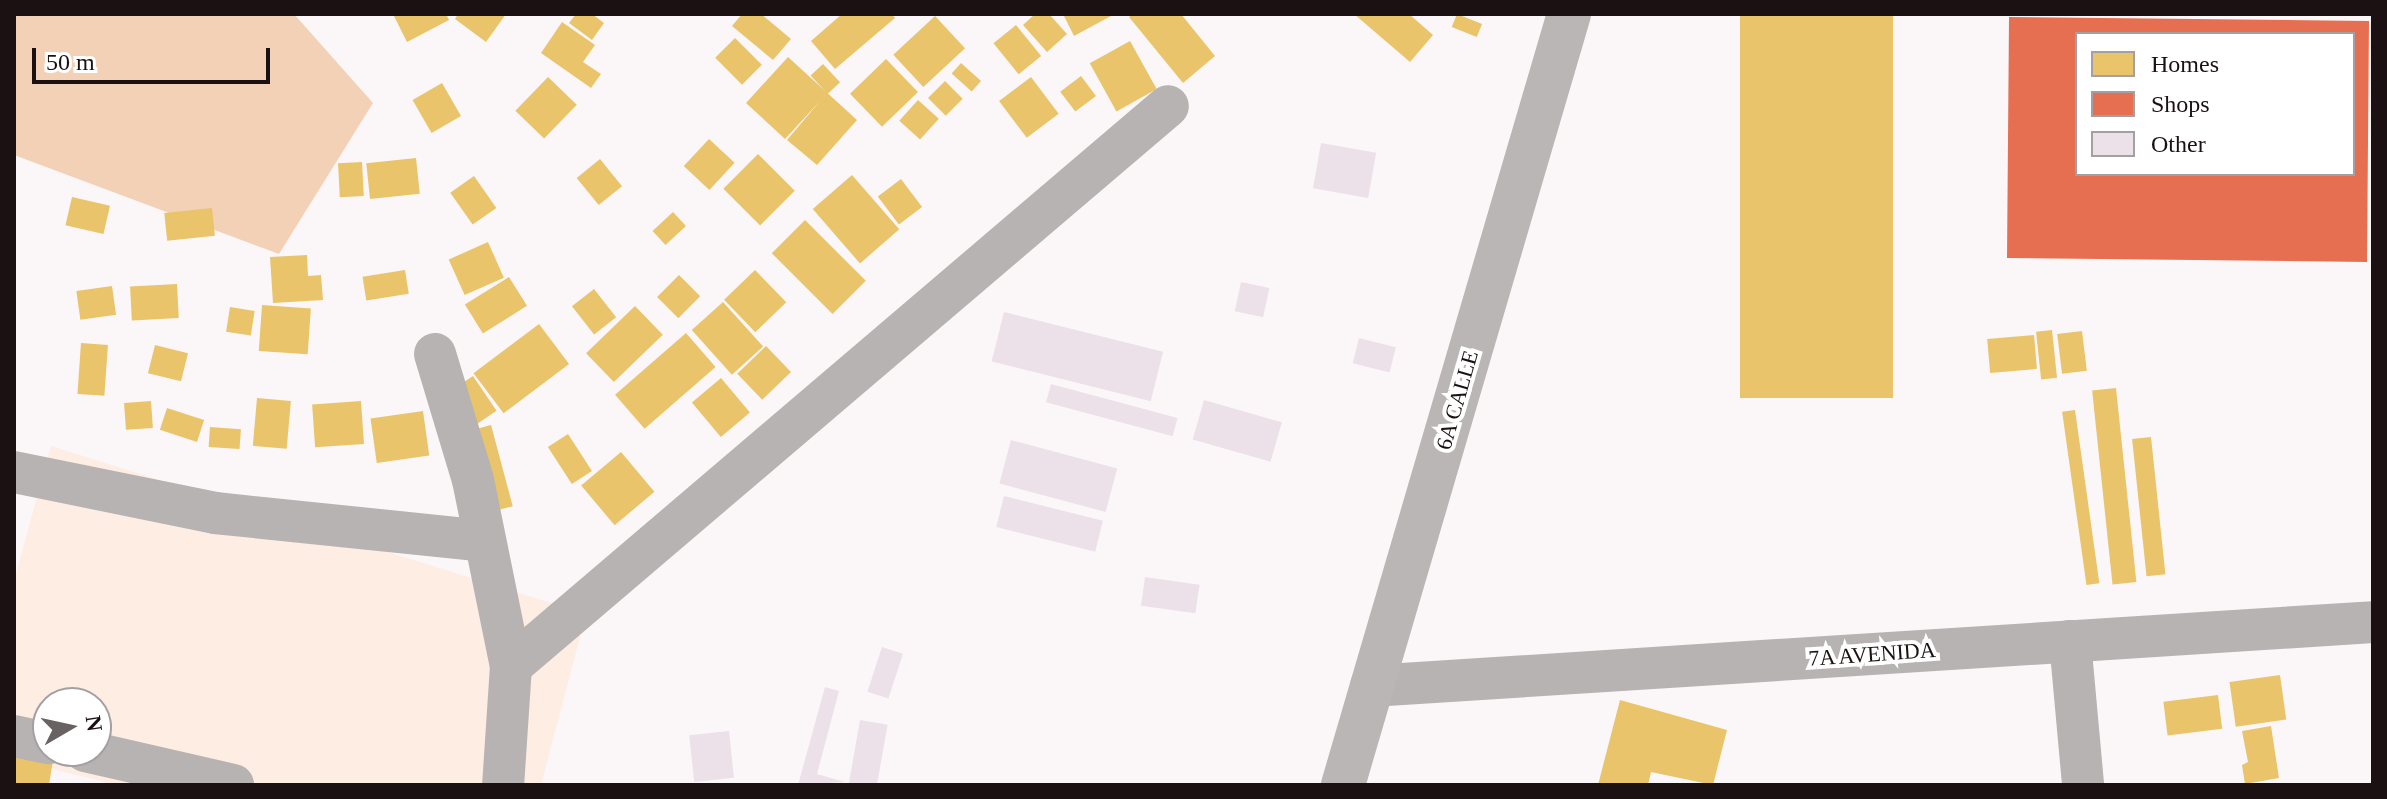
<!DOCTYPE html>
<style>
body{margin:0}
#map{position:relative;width:2387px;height:799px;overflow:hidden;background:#fbf7f8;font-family:"Times New Roman",serif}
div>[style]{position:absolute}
.green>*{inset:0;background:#fdede3}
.forest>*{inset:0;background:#f3d1b7}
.homes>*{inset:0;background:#e9c46a;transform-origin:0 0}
.shops>*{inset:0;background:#e76f51}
.building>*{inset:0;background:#ece1e8;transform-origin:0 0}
.minor>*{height:42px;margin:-21px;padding:0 21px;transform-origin:21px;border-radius:21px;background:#b7b3b2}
.major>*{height:44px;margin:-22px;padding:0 22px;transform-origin:22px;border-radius:22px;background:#bab6b5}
span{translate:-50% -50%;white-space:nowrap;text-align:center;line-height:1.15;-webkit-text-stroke:8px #fff;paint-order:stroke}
.street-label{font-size:22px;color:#1b1113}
.frame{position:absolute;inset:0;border:16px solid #1b1113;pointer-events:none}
.legend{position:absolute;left:2075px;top:32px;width:280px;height:144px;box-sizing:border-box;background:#fff;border:2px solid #a4a0a1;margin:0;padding:10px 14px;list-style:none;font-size:24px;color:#1b1113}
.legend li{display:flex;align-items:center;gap:16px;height:40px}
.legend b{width:40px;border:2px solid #a4a0a1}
.north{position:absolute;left:32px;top:687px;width:80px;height:80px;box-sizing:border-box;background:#fff;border:2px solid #a4a0a1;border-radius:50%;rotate:81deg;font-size:22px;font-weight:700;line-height:32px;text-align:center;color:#1b1113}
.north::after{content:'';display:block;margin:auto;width:28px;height:36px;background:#696263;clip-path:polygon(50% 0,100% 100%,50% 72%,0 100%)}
.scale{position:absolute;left:32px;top:48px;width:238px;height:36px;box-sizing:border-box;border:4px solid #1b1113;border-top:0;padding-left:10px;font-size:24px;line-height:28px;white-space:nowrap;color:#1b1113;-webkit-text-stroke:6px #fff;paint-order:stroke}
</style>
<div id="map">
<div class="green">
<i style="clip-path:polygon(evenodd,51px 446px,586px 614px,541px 785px,116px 785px,14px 759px,14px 581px,51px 446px,48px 703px,96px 703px,96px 751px,48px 751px,48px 703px)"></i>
</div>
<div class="forest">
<i style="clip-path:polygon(14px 14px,294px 14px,373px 103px,279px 254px,14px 155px)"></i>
</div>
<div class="homes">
<i style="clip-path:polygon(393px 14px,446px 14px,449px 20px,407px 42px)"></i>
<i style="clip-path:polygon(458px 14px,506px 14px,486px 42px,455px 19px)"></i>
<i style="clip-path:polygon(576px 14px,592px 14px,604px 23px,592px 40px,569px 23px)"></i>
<i style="clip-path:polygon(742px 14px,761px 14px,791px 39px,773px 60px,732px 26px)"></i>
<i style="clip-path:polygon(842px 14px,892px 14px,895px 18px,835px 69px,811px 41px)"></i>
<i style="clip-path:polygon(1035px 14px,1049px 14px,1067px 34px,1047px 52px,1023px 25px)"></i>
<i style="clip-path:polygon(1063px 14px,1110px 14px,1111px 16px,1074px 36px)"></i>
<i style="clip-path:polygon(1133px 14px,1181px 14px,1215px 56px,1183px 83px,1129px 17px)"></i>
<i style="clip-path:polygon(1354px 14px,1409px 14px,1433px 35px,1410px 62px)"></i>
<i style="left:1457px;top:14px;width:27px;height:14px;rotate:22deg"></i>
<i style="left:1740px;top:14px;width:153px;height:384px"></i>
<i style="left:935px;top:16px;width:44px;height:57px;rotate:47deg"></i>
<i style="clip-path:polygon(562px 22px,595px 45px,583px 62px,601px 74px,591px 88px,541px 53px)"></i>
<i style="left:1016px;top:25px;width:40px;height:29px;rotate:51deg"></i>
<i style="left:735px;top:38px;width:38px;height:28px;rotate:45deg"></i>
<i style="left:1130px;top:41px;width:55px;height:46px;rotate:61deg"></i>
<i style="clip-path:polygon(788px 57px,857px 120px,817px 165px,787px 140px,820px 101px,785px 139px,746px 103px)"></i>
<i style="left:886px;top:59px;width:46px;height:50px;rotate:46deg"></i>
<i style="left:961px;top:63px;width:27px;height:14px;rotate:42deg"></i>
<i style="left:823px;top:64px;width:25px;height:17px;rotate:47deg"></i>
<i style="left:1081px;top:76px;width:25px;height:26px;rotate:53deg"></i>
<i style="left:548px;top:77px;width:40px;height:47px;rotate:44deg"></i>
<i style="left:1031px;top:77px;width:46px;height:40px;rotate:53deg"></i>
<i style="left:945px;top:81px;width:25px;height:24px;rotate:45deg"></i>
<i style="left:442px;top:83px;width:38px;height:34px;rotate:60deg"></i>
<i style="left:918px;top:100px;width:28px;height:28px;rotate:42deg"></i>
<i style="left:709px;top:139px;width:35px;height:37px;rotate:43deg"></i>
<i style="left:758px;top:154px;width:52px;height:49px;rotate:45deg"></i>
<i style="left:416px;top:158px;width:36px;height:50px;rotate:84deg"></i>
<i style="left:600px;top:159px;width:35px;height:30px;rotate:51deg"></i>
<i style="left:362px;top:162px;width:34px;height:24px;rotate:87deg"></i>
<i style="left:852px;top:175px;width:72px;height:52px;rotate:49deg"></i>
<i style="left:474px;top:176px;width:39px;height:29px;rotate:55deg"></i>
<i style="left:901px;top:179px;width:35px;height:29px;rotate:53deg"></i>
<i style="left:72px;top:197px;width:39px;height:29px;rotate:13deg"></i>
<i style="left:212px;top:208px;width:28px;height:48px;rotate:84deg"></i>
<i style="left:673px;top:212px;width:19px;height:28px;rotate:47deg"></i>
<i style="left:805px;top:220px;width:86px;height:47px;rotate:45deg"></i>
<i style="left:488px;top:242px;width:39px;height:43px;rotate:66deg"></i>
<i style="clip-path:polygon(307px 255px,308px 276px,321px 275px,323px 300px,273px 303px,270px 257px)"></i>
<i style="left:405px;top:270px;width:24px;height:43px;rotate:81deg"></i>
<i style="left:755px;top:270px;width:45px;height:43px;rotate:46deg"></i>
<i style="left:679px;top:275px;width:30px;height:31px;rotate:45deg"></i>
<i style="left:509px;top:277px;width:34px;height:52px;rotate:58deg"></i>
<i style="left:177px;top:284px;width:34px;height:47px;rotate:87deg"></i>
<i style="left:112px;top:286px;width:29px;height:36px;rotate:82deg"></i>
<i style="left:594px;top:289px;width:36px;height:28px;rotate:52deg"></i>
<i style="left:723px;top:302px;width:60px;height:42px;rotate:48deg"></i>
<i style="left:262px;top:305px;width:49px;height:46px;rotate:4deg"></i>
<i style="left:635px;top:306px;width:40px;height:68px;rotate:46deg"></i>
<i style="left:230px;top:307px;width:25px;height:25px;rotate:9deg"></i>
<i style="left:539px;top:324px;width:50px;height:82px;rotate:53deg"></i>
<i style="left:2052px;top:330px;width:48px;height:16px;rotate:84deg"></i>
<i style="left:2082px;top:331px;width:40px;height:25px;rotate:83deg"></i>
<i style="left:686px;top:333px;width:45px;height:94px;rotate:49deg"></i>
<i style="left:2034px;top:335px;width:34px;height:47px;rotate:85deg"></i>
<i style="left:81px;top:343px;width:27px;height:51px;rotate:4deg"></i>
<i style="left:155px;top:345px;width:34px;height:29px;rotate:14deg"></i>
<i style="left:766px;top:346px;width:36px;height:40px;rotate:46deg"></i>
<i style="left:473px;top:376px;width:42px;height:27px;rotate:56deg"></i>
<i style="left:721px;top:378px;width:45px;height:38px;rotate:50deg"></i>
<i style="left:2116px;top:388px;width:195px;height:24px;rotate:84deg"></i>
<i style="left:257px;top:398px;width:34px;height:48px;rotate:5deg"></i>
<i style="left:151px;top:401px;width:27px;height:27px;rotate:86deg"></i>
<i style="left:361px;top:401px;width:43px;height:49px;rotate:86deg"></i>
<i style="left:167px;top:408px;width:39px;height:23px;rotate:18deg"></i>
<i style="left:2075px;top:410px;width:175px;height:13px;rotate:82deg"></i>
<i style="left:423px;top:411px;width:45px;height:53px;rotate:82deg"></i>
<i style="left:491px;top:425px;width:84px;height:18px;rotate:75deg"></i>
<i style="left:210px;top:427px;width:31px;height:20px;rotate:4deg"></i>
<i style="left:568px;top:434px;width:44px;height:24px;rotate:57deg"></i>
<i style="left:2151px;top:437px;width:138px;height:19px;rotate:84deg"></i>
<i style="left:621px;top:452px;width:52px;height:52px;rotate:50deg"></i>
<i style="left:2280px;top:675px;width:45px;height:51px;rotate:82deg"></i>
<i style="left:2218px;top:695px;width:34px;height:55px;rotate:83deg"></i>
<i style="clip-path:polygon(1620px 700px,1727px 730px,1713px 785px,1651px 772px,1648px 785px,1598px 785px)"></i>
<i style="clip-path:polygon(2271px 726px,2279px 778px,2245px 784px,2242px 765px,2248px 762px,2242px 731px)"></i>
<i style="clip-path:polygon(14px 753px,53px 760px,49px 785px,14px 785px)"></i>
</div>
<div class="shops">
<i style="clip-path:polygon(evenodd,2009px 17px,2369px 21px,2367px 262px,2007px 258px,2009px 17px,2077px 34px,2353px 34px,2353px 174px,2077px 174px,2077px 34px)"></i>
</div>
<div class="building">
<i style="left:1321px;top:143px;width:56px;height:46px;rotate:10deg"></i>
<i style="left:1241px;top:282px;width:29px;height:30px;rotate:12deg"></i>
<i style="left:1004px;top:312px;width:164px;height:51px;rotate:14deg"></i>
<i style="left:1359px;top:338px;width:38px;height:26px;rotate:14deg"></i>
<i style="left:1051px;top:384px;width:131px;height:19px;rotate:15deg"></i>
<i style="left:1204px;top:400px;width:81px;height:41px;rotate:16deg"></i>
<i style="left:1011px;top:440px;width:110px;height:45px;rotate:15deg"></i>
<i style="left:1004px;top:496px;width:102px;height:32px;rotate:14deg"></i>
<i style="left:1145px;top:577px;width:55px;height:29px;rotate:8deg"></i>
<i style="left:882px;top:647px;width:22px;height:47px;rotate:18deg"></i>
<i style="clip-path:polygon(825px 687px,839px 691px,817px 774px,845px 782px,798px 785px)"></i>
<i style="left:860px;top:720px;width:28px;height:66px;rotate:10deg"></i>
<i style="left:729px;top:731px;width:47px;height:40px;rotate:84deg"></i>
</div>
<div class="minor">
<i style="left:435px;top:354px;width:132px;rotate:73.2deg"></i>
<i style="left:473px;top:480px;width:190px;rotate:78.5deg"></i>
<i style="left:511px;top:666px;width:119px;rotate:93.8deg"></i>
<i style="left:14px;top:472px;width:205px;rotate:11.5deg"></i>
<i style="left:215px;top:513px;width:271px;rotate:5.9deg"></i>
<i style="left:2070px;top:641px;width:145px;rotate:84.8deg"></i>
<i style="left:511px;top:666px;width:863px;rotate:-40.44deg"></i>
<i style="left:1371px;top:686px;width:1004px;rotate:-3.65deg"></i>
<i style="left:14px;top:736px;width:35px;rotate:12deg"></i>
<i style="left:85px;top:751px;width:152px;rotate:12.9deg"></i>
</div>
<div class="major">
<i style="left:1343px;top:785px;width:803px;rotate:-73.66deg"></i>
</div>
<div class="street-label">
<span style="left:1457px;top:400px;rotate:-74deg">6A CALLE</span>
<span style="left:1872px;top:654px;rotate:-4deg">7A AVENIDA</span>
</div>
<div class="frame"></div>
<ul class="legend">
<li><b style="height:22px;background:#e9c46a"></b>Homes</li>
<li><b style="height:22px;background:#e76f51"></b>Shops</li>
<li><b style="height:22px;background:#ece1e8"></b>Other</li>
</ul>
<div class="north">N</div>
<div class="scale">50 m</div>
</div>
